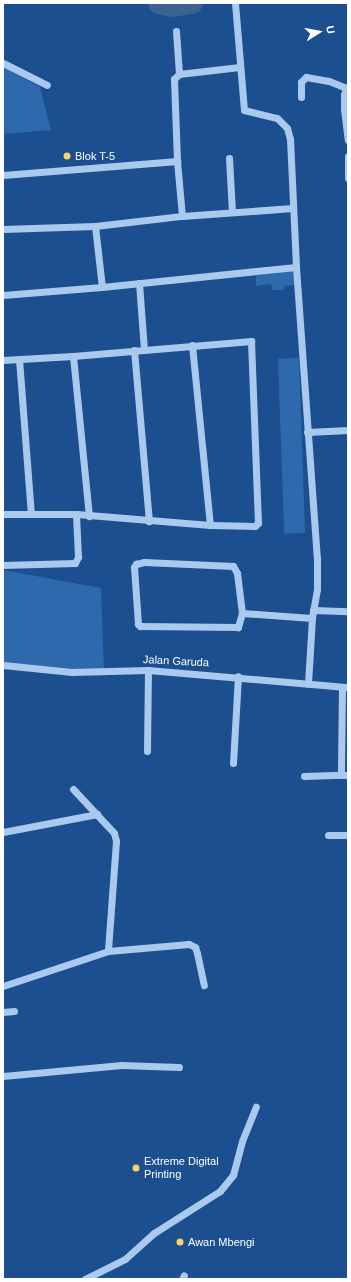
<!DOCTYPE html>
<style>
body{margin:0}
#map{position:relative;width:351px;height:1282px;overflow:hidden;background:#1b4f8f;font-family:Arial,sans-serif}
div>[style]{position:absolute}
.green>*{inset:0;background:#2e69ad;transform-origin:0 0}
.river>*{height:21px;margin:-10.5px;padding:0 10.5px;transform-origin:10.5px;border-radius:10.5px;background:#3c6290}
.minor>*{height:7px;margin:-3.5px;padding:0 3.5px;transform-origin:3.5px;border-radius:3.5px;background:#a9c9ee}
.dots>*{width:11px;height:11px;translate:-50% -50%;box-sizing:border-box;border:2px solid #1b4f8f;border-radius:50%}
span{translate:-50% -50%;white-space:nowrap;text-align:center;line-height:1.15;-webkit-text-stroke:3px #1b4f8f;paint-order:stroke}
.poi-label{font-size:11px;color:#fff}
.left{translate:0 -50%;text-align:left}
.street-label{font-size:11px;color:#fff}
.frame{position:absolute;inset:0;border:4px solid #fff;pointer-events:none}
.north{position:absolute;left:299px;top:12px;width:40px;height:40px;-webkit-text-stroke:3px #1b4f8f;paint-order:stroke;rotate:79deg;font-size:11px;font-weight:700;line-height:16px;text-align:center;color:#fff}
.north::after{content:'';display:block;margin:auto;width:14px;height:18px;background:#fff;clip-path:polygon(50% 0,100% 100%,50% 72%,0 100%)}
</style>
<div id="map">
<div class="green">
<i style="clip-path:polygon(3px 67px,40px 87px,51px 130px,3px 134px)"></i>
<i style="clip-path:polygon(295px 269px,295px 285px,284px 286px,284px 290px,272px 290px,271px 284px,256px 286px,256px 275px)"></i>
<i style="left:299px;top:358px;width:175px;height:21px;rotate:88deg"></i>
<i style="clip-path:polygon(3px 570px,101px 588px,104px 671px,3px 666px)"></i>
</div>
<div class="river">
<i style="left:158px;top:3px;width:14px;rotate:12deg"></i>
<i style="left:172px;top:6px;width:20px;rotate:-9deg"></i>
</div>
<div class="minor">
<i style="left:235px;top:3px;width:107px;rotate:85.2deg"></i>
<i style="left:244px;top:110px;width:34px;rotate:14deg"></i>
<i style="left:277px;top:118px;width:14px;rotate:45deg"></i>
<i style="left:287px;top:128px;width:11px;rotate:75deg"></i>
<i style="left:290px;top:139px;width:128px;rotate:87.3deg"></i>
<i style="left:296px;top:267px;width:292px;rotate:85.9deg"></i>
<i style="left:317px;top:558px;width:31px;rotate:90deg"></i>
<i style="left:317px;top:589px;width:29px;rotate:100deg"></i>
<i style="left:312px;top:618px;width:66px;rotate:93.5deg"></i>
<i style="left:176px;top:31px;width:43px;rotate:86deg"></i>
<i style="left:3px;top:63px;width:49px;rotate:26.6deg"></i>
<i style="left:348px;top:87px;width:2px;rotate:153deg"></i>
<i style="left:346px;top:88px;width:7px;rotate:106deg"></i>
<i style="left:344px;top:95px;width:14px;rotate:90deg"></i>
<i style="left:344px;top:109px;width:31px;rotate:83deg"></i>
<i style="left:301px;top:97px;width:15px;rotate:-90deg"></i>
<i style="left:301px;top:82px;width:7px;rotate:-45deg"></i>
<i style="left:306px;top:77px;width:23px;rotate:10deg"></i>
<i style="left:329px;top:81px;width:18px;rotate:22deg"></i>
<i style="left:348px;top:156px;width:22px;rotate:90deg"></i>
<i style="left:229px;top:158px;width:54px;rotate:86.8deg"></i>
<i style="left:3px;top:175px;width:175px;rotate:-4.6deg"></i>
<i style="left:182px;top:216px;width:55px;rotate:-95.2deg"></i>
<i style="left:177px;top:161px;width:82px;rotate:-92.1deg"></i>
<i style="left:174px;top:79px;width:7px;rotate:-45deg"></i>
<i style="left:179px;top:74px;width:61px;rotate:-6.5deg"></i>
<i style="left:95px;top:226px;width:61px;rotate:83.5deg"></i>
<i style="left:102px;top:287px;width:195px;rotate:-5.9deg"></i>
<i style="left:3px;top:229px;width:92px;rotate:-1.9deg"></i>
<i style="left:95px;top:226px;width:88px;rotate:-6.6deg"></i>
<i style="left:182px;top:216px;width:111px;rotate:-4.1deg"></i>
<i style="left:139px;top:283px;width:66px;rotate:85.7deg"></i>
<i style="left:3px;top:295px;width:99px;rotate:-4.6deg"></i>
<i style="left:192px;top:345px;width:181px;rotate:84.3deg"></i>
<i style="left:134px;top:350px;width:172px;rotate:85deg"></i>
<i style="left:73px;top:356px;width:161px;rotate:84.3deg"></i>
<i style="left:19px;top:359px;width:155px;rotate:85.6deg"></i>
<i style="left:3px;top:360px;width:70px;rotate:-3.3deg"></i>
<i style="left:73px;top:356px;width:179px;rotate:-4.8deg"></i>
<i style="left:251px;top:341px;width:182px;rotate:87.8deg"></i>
<i style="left:258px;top:523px;width:4px;rotate:135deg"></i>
<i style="left:255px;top:526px;width:45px;rotate:-178.7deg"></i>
<i style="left:210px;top:525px;width:134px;rotate:-175.3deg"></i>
<i style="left:76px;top:514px;width:73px;rotate:180deg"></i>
<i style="left:307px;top:432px;width:41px;rotate:-2.8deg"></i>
<i style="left:144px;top:562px;width:89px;rotate:2.6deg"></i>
<i style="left:233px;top:566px;width:8px;rotate:60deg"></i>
<i style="left:237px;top:573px;width:40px;rotate:82.9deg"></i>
<i style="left:242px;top:613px;width:15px;rotate:106deg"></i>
<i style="left:238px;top:627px;width:98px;rotate:-179.4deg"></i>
<i style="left:140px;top:626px;width:3px;rotate:-135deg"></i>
<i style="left:138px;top:624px;width:57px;rotate:-94deg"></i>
<i style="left:134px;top:567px;width:4px;rotate:-56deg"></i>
<i style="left:136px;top:564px;width:8px;rotate:-14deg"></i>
<i style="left:3px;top:565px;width:72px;rotate:-1.6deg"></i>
<i style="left:75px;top:563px;width:7px;rotate:-63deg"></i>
<i style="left:78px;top:557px;width:43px;rotate:-92.7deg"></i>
<i style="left:313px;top:610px;width:35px;rotate:2deg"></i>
<i style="left:242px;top:613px;width:70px;rotate:4.1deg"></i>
<i style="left:3px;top:665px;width:69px;rotate:5.8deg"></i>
<i style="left:72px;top:672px;width:76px;rotate:-1.5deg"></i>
<i style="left:148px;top:670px;width:201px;rotate:4.9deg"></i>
<i style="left:342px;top:687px;width:88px;rotate:90.7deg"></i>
<i style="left:341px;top:775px;width:7px"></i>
<i style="left:147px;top:751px;width:81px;rotate:-89.3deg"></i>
<i style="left:233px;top:763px;width:87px;rotate:-86.7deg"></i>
<i style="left:304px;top:776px;width:37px;rotate:-2deg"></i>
<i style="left:73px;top:789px;width:60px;rotate:47deg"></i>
<i style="left:114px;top:833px;width:8px;rotate:76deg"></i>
<i style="left:116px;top:841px;width:110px;rotate:94.2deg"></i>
<i style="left:3px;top:832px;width:96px;rotate:-10.8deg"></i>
<i style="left:328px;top:835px;width:20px"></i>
<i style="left:3px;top:986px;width:111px;rotate:-18.4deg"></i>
<i style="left:108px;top:951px;width:81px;rotate:-4.9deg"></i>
<i style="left:189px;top:944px;width:7px;rotate:27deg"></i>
<i style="left:195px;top:947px;width:6px;rotate:72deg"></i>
<i style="left:197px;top:953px;width:33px;rotate:78deg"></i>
<i style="left:3px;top:1012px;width:11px;rotate:-5deg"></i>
<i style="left:3px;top:1076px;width:119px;rotate:-5.3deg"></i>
<i style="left:121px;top:1065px;width:58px;rotate:2deg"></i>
<i style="left:85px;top:1279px;width:45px;rotate:-26.6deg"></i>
<i style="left:125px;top:1259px;width:39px;rotate:-42deg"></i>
<i style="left:154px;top:1233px;width:78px;rotate:-32.5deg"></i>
<i style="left:220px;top:1191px;width:21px;rotate:-51deg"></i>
<i style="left:233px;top:1175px;width:35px;rotate:-75deg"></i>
<i style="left:242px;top:1141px;width:37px;rotate:-68deg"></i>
<i style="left:182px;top:1279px;width:4px;rotate:-63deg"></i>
</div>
<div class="dots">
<i style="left:67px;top:156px;background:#ffd166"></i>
<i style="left:136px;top:1168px;background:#ffd166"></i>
<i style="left:180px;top:1242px;background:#ffd166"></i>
</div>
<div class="poi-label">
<span class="left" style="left:75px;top:156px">Blok T-5</span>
<span class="left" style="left:144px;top:1168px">Extreme Digital<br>Printing</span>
<span class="left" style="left:188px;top:1242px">Awan Mbengi</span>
</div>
<div class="street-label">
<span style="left:176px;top:661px;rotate:3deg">Jalan Garuda</span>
</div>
<div class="frame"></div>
<div class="north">U</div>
</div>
